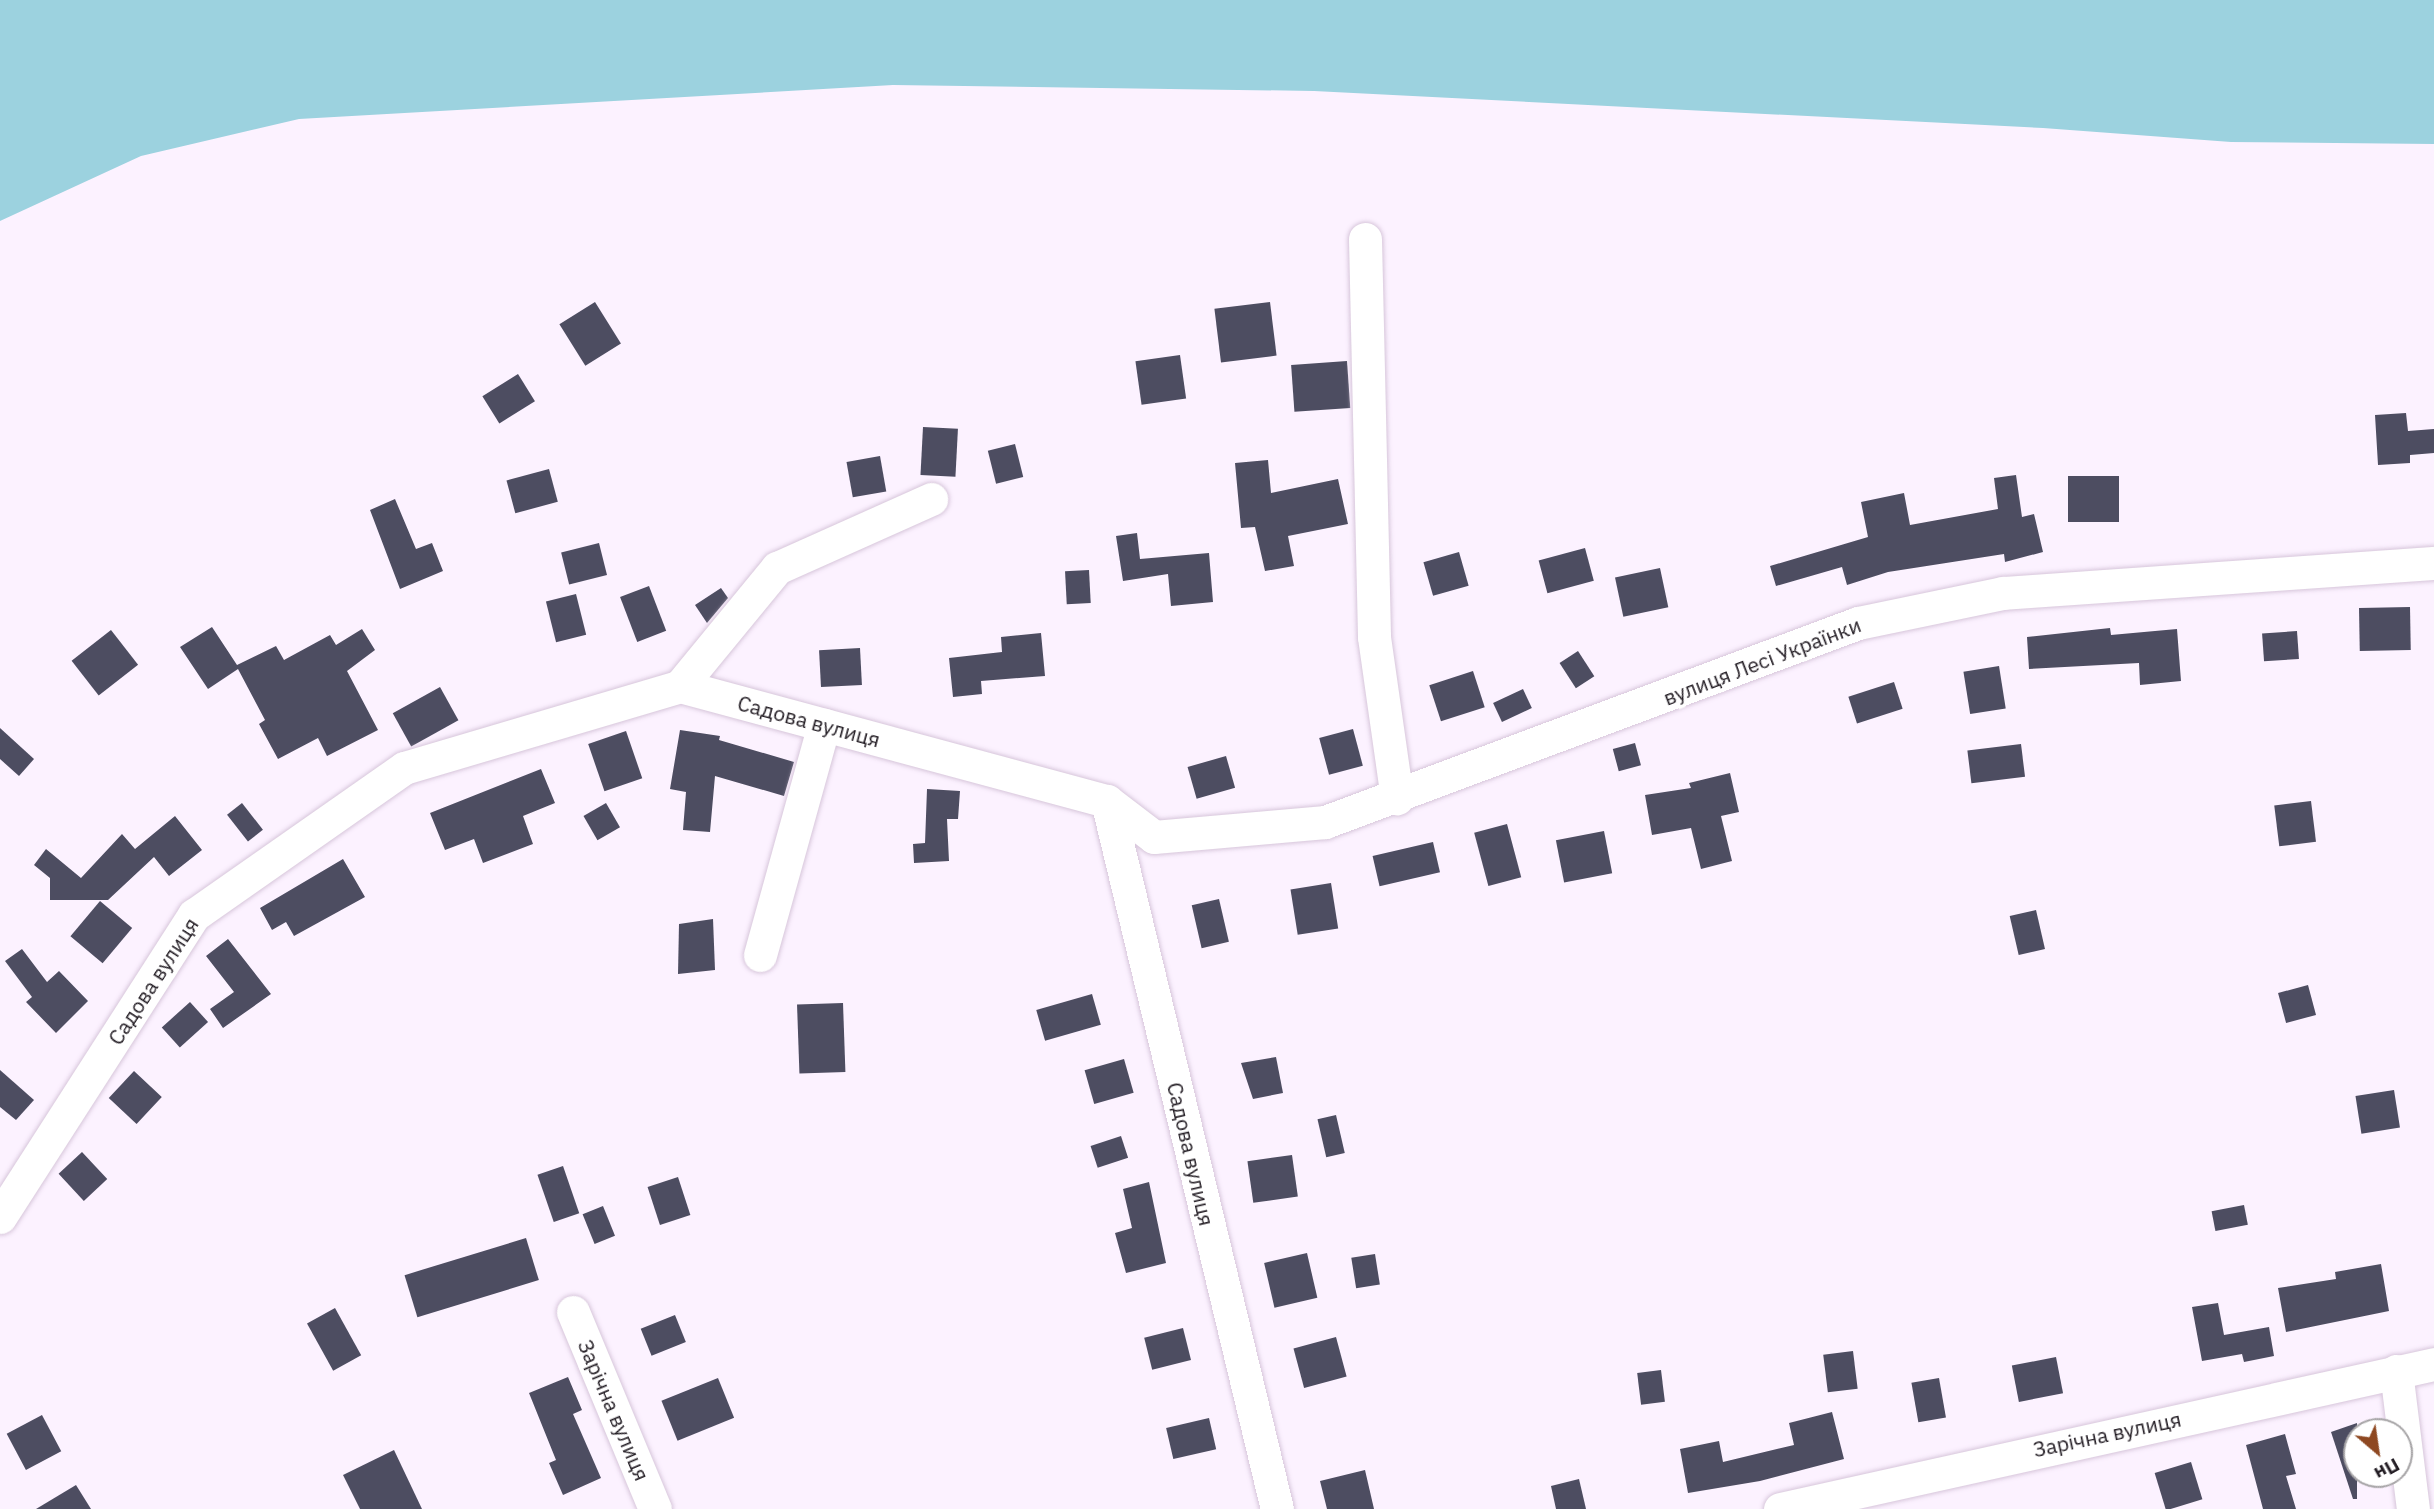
<!DOCTYPE html>
<meta charset="utf-8">
<style>
body{margin:0}
#map{position:relative;width:2434px;height:1509px;overflow:hidden;background:#fcf2ff;font-family:"IBM Plex Sans",sans-serif}
div>[style]{position:absolute}
.water>*{inset:0;background:#9cd2df}
.building>*{inset:0;background:#4d4d61;transform-origin:0 0}
.roads{filter:drop-shadow(0 0 2px #d7c6db) drop-shadow(0 0 2px #d7c6db)}
.minor>*{height:33px;margin:-16.5px;padding:0 16.5px;transform-origin:16.5px;border-radius:16.5px;background:#fff}
span{translate:-50% -50%;white-space:nowrap;text-align:center;line-height:1.15;-webkit-text-stroke:7px #fff;paint-order:stroke}
.street-label{font-size:21px;color:#231d24}
.north{position:absolute;left:2343px;top:1418px;width:70px;height:70px;box-sizing:border-box;background:#fff;border:2px solid #a7a5a7;border-radius:50%;rotate:151deg;font-size:19px;font-weight:700;line-height:28px;text-align:center;color:#231d24}
.north::after{content:'';display:block;margin:auto;width:24px;height:32px;background:#8e4821;clip-path:polygon(50% 0,100% 100%,50% 72%,0 100%)}
</style>
<div id="map">
<div class="water">
<i style="clip-path:polygon(0 0,2434px 0,2434px 144px,2231px 142px,2043px 128px,1314px 91px,893px 85px,299px 119px,141px 156px,0 221px)"></i>
</div>
<div class="building">
<i style="left:595px;top:302px;width:49px;height:42px;rotate:58deg"></i>
<i style="left:1270px;top:302px;width:54px;height:56px;rotate:83deg"></i>
<i style="left:1180px;top:355px;width:44px;height:45px;rotate:82deg"></i>
<i style="left:1347px;top:361px;width:47px;height:56px;rotate:86deg"></i>
<i style="left:518px;top:374px;width:32px;height:42px;rotate:58deg"></i>
<i style="clip-path:polygon(2406px 413px,2408px 431px,2434px 429px,2434px 453px,2410px 455px,2410px 463px,2378px 465px,2375px 415px)"></i>
<i style="left:923px;top:427px;width:35px;height:48px;rotate:3deg"></i>
<i style="left:1015px;top:444px;width:34px;height:28px;rotate:76deg"></i>
<i style="left:880px;top:456px;width:36px;height:34px;rotate:80deg"></i>
<i style="clip-path:polygon(1268px 460px,1271px 493px,1338px 479px,1348px 524px,1288px 536px,1294px 566px,1265px 571px,1255px 527px,1241px 528px,1235px 463px)"></i>
<i style="left:549px;top:469px;width:34px;height:44px;rotate:75deg"></i>
<i style="clip-path:polygon(2016px 475px,2022px 517px,2034px 514px,2043px 552px,2005px 562px,2004px 554px,1888px 572px,1847px 585px,1842px 567px,1776px 586px,1770px 566px,1868px 537px,1861px 502px,1904px 493px,1910px 525px,1998px 509px,1994px 478px)"></i>
<i style="left:2119px;top:476px;width:46px;height:51px;rotate:90deg"></i>
<i style="clip-path:polygon(395px 499px,416px 549px,432px 543px,443px 571px,400px 589px,370px 510px)"></i>
<i style="clip-path:polygon(1137px 533px,1140px 559px,1209px 553px,1213px 602px,1171px 606px,1168px 574px,1123px 581px,1116px 536px)"></i>
<i style="left:599px;top:543px;width:33px;height:39px;rotate:76deg"></i>
<i style="left:1585px;top:548px;width:34px;height:48px;rotate:75deg"></i>
<i style="left:1459px;top:552px;width:35px;height:37px;rotate:74deg"></i>
<i style="left:1660px;top:568px;width:40px;height:46px;rotate:78deg"></i>
<i style="left:1089px;top:570px;width:33px;height:24px;rotate:87deg"></i>
<i style="left:649px;top:586px;width:48px;height:31px;rotate:69deg"></i>
<i style="clip-path:polygon(721px 588px,728px 598px,707px 623px,695px 605px)"></i>
<i style="left:576px;top:594px;width:42px;height:31px;rotate:76deg"></i>
<i style="left:2410px;top:607px;width:43px;height:51px;rotate:89deg"></i>
<i style="clip-path:polygon(212px 627px,237px 665px,276px 646px,284px 660px,330px 635px,336px 645px,362px 629px,375px 650px,347px 671px,378px 730px,327px 756px,318px 738px,278px 759px,259px 724px,265px 720px,238px 669px,208px 689px,180px 647px)"></i>
<i style="clip-path:polygon(2110px 628px,2111px 635px,2177px 629px,2181px 681px,2140px 685px,2139px 663px,2029px 669px,2027px 637px)"></i>
<i style="left:111px;top:630px;width:44px;height:50px;rotate:52deg"></i>
<i style="left:2297px;top:631px;width:28px;height:35px;rotate:86deg"></i>
<i style="clip-path:polygon(1041px 633px,1045px 676px,981px 681px,982px 694px,953px 697px,949px 658px,1002px 652px,1001px 637px)"></i>
<i style="left:860px;top:648px;width:37px;height:41px;rotate:87deg"></i>
<i style="left:1578px;top:651px;width:30px;height:22px;rotate:57deg"></i>
<i style="left:1999px;top:666px;width:43px;height:36px;rotate:81deg"></i>
<i style="left:1473px;top:671px;width:38px;height:46px;rotate:72deg"></i>
<i style="left:1894px;top:682px;width:28px;height:48px;rotate:72deg"></i>
<i style="left:440px;top:687px;width:38px;height:54px;rotate:61deg"></i>
<i style="left:1523px;top:689px;width:21px;height:33px;rotate:65deg"></i>
<i style="clip-path:polygon(0 728px,34px 759px,19px 776px,0 759px)"></i>
<i style="left:1353px;top:729px;width:38px;height:35px;rotate:75deg"></i>
<i style="clip-path:polygon(680px 730px,720px 736px,719px 740px,794px 762px,784px 796px,715px 776px,710px 832px,683px 830px,686px 792px,670px 789px)"></i>
<i style="left:626px;top:731px;width:50px;height:40px;rotate:71deg"></i>
<i style="left:1635px;top:743px;width:23px;height:23px;rotate:75deg"></i>
<i style="left:2021px;top:744px;width:33px;height:54px;rotate:83deg"></i>
<i style="left:1226px;top:756px;width:33px;height:40px;rotate:74deg"></i>
<i style="clip-path:polygon(541px 769px,555px 803px,523px 816px,533px 844px,483px 863px,474px 839px,445px 850px,430px 813px)"></i>
<i style="clip-path:polygon(1730px 773px,1739px 812px,1721px 816px,1732px 861px,1701px 869px,1691px 828px,1652px 835px,1645px 795px,1691px 788px,1689px 783px)"></i>
<i style="clip-path:polygon(927px 789px,960px 791px,958px 819px,947px 819px,949px 861px,914px 863px,913px 844px,925px 843px)"></i>
<i style="left:2311px;top:801px;width:41px;height:37px;rotate:83deg"></i>
<i style="left:242px;top:803px;width:34px;height:19px;rotate:52deg"></i>
<i style="left:606px;top:803px;width:28px;height:26px;rotate:60deg"></i>
<i style="clip-path:polygon(175px 816px,202px 850px,169px 876px,154px 857px,108px 900px,50px 900px,50px 878px,34px 865px,46px 849px,81px 878px,122px 834px,135px 849px)"></i>
<i style="left:1507px;top:824px;width:55px;height:34px;rotate:75deg"></i>
<i style="left:1604px;top:831px;width:43px;height:49px;rotate:79deg"></i>
<i style="left:1433px;top:842px;width:31px;height:62px;rotate:77deg"></i>
<i style="clip-path:polygon(343px 859px,365px 897px,294px 936px,286px 922px,272px 930px,260px 908px)"></i>
<i style="left:1331px;top:883px;width:46px;height:41px;rotate:81deg"></i>
<i style="left:1219px;top:899px;width:44px;height:28px;rotate:77deg"></i>
<i style="left:100px;top:901px;width:42px;height:46px;rotate:40deg"></i>
<i style="left:2036px;top:910px;width:40px;height:27px;rotate:77deg"></i>
<i style="clip-path:polygon(713px 919px,715px 970px,678px 974px,679px 924px)"></i>
<i style="clip-path:polygon(228px 939px,271px 994px,223px 1028px,210px 1009px,234px 992px,206px 956px)"></i>
<i style="clip-path:polygon(22px 949px,47px 982px,59px 971px,88px 1001px,56px 1033px,26px 1002px,32px 997px,5px 961px)"></i>
<i style="left:2308px;top:985px;width:31px;height:31px;rotate:75deg"></i>
<i style="left:1092px;top:994px;width:32px;height:58px;rotate:74deg"></i>
<i style="left:190px;top:1002px;width:27px;height:38px;rotate:48deg"></i>
<i style="left:843px;top:1003px;width:69px;height:46px;rotate:88deg"></i>
<i style="clip-path:polygon(1276px 1057px,1283px 1093px,1253px 1099px,1241px 1063px)"></i>
<i style="left:1124px;top:1059px;width:35px;height:41px;rotate:74deg"></i>
<i style="clip-path:polygon(0 1070px,34px 1100px,16px 1120px,0 1107px)"></i>
<i style="left:134px;top:1071px;width:38px;height:37px;rotate:43deg"></i>
<i style="left:2394px;top:1090px;width:38px;height:39px;rotate:81deg"></i>
<i style="left:1336px;top:1115px;width:39px;height:19px;rotate:77deg"></i>
<i style="left:1121px;top:1136px;width:23px;height:32px;rotate:72deg"></i>
<i style="left:82px;top:1152px;width:37px;height:32px;rotate:47deg"></i>
<i style="left:1292px;top:1155px;width:42px;height:45px;rotate:82deg"></i>
<i style="left:563px;top:1166px;width:50px;height:27px;rotate:71deg"></i>
<i style="left:678px;top:1177px;width:40px;height:32px;rotate:72deg"></i>
<i style="clip-path:polygon(1149px 1182px,1166px 1263px,1126px 1273px,1115px 1233px,1132px 1228px,1123px 1189px)"></i>
<i style="left:2244px;top:1205px;width:20px;height:33px;rotate:79deg"></i>
<i style="left:603px;top:1206px;width:32px;height:22px;rotate:68deg"></i>
<i style="left:526px;top:1238px;width:44px;height:127px;rotate:73deg"></i>
<i style="left:1307px;top:1253px;width:46px;height:44px;rotate:77deg"></i>
<i style="left:1375px;top:1254px;width:31px;height:24px;rotate:81deg"></i>
<i style="clip-path:polygon(2381px 1264px,2389px 1311px,2286px 1332px,2278px 1288px,2336px 1279px,2335px 1272px)"></i>
<i style="clip-path:polygon(2218px 1303px,2224px 1335px,2269px 1327px,2274px 1356px,2244px 1362px,2242px 1354px,2202px 1361px,2192px 1307px)"></i>
<i style="left:335px;top:1308px;width:54px;height:32px;rotate:61deg"></i>
<i style="left:675px;top:1315px;width:29px;height:37px;rotate:68deg"></i>
<i style="left:1183px;top:1328px;width:33px;height:40px;rotate:76deg"></i>
<i style="left:1336px;top:1337px;width:41px;height:44px;rotate:75deg"></i>
<i style="left:1853px;top:1351px;width:38px;height:30px;rotate:83deg"></i>
<i style="left:2056px;top:1357px;width:37px;height:45px;rotate:79deg"></i>
<i style="left:1661px;top:1370px;width:32px;height:24px;rotate:83deg"></i>
<i style="clip-path:polygon(568px 1377px,582px 1410px,573px 1414px,601px 1478px,563px 1495px,549px 1463px,556px 1460px,529px 1393px)"></i>
<i style="left:718px;top:1378px;width:43px;height:61px;rotate:68deg"></i>
<i style="left:1939px;top:1378px;width:40px;height:28px;rotate:80deg"></i>
<i style="clip-path:polygon(1832px 1412px,1844px 1459px,1760px 1481px,1688px 1493px,1680px 1449px,1719px 1441px,1723px 1462px,1794px 1445px,1789px 1423px)"></i>
<i style="left:42px;top:1415px;width:41px;height:40px;rotate:62deg"></i>
<i style="left:1209px;top:1418px;width:32px;height:44px;rotate:77deg"></i>
<i style="clip-path:polygon(2357px 1423px,2357px 1499px,2353px 1499px,2331px 1432px)"></i>
<i style="clip-path:polygon(2285px 1434px,2296px 1474px,2286px 1476px,2296px 1509px,2263px 1509px,2246px 1445px)"></i>
<i style="clip-path:polygon(394px 1450px,422px 1509px,360px 1509px,343px 1475px)"></i>
<i style="left:2191px;top:1462px;width:39px;height:38px;rotate:73deg"></i>
<i style="clip-path:polygon(1365px 1470px,1374px 1509px,1327px 1509px,1320px 1481px)"></i>
<i style="clip-path:polygon(1579px 1479px,1586px 1509px,1556px 1509px,1551px 1486px)"></i>
<i style="clip-path:polygon(76px 1485px,91px 1509px,36px 1509px)"></i>
</div>
<div class="roads">
<div class="minor">
<i style="left:1365px;top:239px;width:398px;rotate:88.7deg"></i>
<i style="left:1374px;top:637px;width:163px;rotate:81.9deg"></i>
<i style="left:680px;top:686px;width:153px;rotate:-50.6deg"></i>
<i style="left:777px;top:568px;width:169px;rotate:-24.1deg"></i>
<i style="left:1107px;top:801px;width:59px;rotate:37.5deg"></i>
<i style="left:1154px;top:837px;width:172px;rotate:-5deg"></i>
<i style="left:1325px;top:822px;width:569px;rotate:-20.47deg"></i>
<i style="left:1858px;top:623px;width:148px;rotate:-11.7deg"></i>
<i style="left:2003px;top:593px;width:432px;rotate:-4deg"></i>
<i style="left:760px;top:955px;width:239px;rotate:-74.5deg"></i>
<i style="left:0;top:1217px;width:359px;rotate:-57.3deg"></i>
<i style="left:194px;top:915px;width:256px;rotate:-35deg"></i>
<i style="left:404px;top:768px;width:288px;rotate:-16.5deg"></i>
<i style="left:680px;top:686px;width:442px;rotate:15.1deg"></i>
<i style="left:1107px;top:801px;width:728px;rotate:76.5deg"></i>
<i style="left:573px;top:1312px;width:213px;rotate:67.4deg"></i>
<i style="left:2396px;top:1371px;width:139px;rotate:83deg"></i>
<i style="left:1780px;top:1509px;width:670px;rotate:-12.5deg"></i>
</div>
</div>
<div class="street-label">
<span style="left:1762px;top:661px;rotate:-21deg">вулиця Лесі Українки</span>
<span style="left:809px;top:721px;rotate:15deg">Садова вулиця</span>
<span style="left:153px;top:981px;rotate:-57deg">Садова вулиця</span>
<span style="left:1191px;top:1154px;rotate:77deg">Садова вулиця</span>
<span style="left:614px;top:1410px;rotate:67deg">Зарічна вулиця</span>
<span style="left:2107px;top:1434px;rotate:-12deg">Зарічна вулиця</span>
</div>
<div class="north">Пн</div>
</div>
